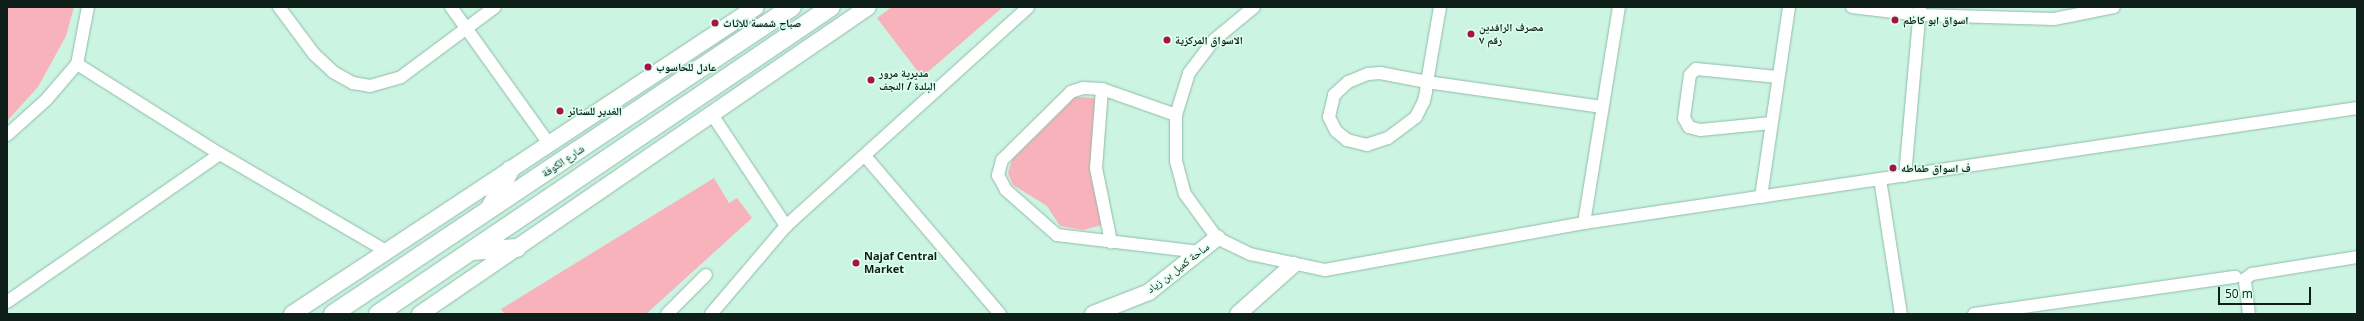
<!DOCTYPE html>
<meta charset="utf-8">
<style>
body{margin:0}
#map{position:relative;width:2364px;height:321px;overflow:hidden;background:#cbf4e2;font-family:"Open Sans","Noto Naskh Arabic",sans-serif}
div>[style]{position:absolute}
.green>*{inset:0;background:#f7b2bc}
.roads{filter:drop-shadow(0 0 1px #92baa9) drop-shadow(0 0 1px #92baa9)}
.minor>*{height:12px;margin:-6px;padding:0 6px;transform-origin:6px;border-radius:6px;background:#fff}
.major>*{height:16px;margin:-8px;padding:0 8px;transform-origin:8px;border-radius:8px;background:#fff}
.highway>*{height:18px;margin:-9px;padding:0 9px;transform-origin:9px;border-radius:9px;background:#fff}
.dots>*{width:11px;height:11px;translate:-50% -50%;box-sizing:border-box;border:2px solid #defff1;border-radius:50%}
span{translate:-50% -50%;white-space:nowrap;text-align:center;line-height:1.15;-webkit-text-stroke:3px #defff1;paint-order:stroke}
.poi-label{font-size:11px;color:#0e1e18;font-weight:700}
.left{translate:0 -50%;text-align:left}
.street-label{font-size:11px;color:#0e1e18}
.frame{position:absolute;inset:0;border:8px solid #0e1e18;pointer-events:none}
.scale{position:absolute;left:2218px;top:287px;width:93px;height:18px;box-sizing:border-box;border:2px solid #0e1e18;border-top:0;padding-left:5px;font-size:12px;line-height:14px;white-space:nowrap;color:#0e1e18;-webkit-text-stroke:3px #defff1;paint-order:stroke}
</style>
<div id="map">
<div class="green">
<i style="clip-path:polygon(7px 7px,74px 7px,66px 36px,38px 87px,7px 121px)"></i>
<i style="clip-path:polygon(892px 7px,1003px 7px,922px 77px,877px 18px)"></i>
<i style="clip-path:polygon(1075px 97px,1095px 98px,1090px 173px,1102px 225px,1083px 230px,1060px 226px,1047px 206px,1013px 185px,1008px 173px,1012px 160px)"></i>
<i style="clip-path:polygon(714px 178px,729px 203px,737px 198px,752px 218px,646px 314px,505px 314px,501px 309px)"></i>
</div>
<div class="roads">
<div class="minor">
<i style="left:279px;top:7px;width:59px;rotate:53.3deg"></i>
<i style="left:314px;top:54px;width:26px;rotate:43deg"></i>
<i style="left:333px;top:72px;width:23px;rotate:29deg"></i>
<i style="left:353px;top:83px;width:17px;rotate:10deg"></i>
<i style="left:370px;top:86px;width:32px;rotate:-16deg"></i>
<i style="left:401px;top:77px;width:117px;rotate:-36.7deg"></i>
<i style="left:451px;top:7px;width:168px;rotate:54.4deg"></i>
<i style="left:1254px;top:7px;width:52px;rotate:140.5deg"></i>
<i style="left:1214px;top:40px;width:41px;rotate:127.1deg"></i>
<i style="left:1189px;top:73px;width:44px;rotate:107.2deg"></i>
<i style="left:1176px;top:115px;width:46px;rotate:90deg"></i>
<i style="left:1176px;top:161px;width:34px;rotate:75deg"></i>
<i style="left:1185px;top:194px;width:54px;rotate:54deg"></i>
<i style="left:1217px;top:238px;width:37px;rotate:26deg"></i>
<i style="left:1250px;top:254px;width:77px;rotate:12deg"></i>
<i style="left:1325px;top:270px;width:263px;rotate:-10.3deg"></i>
<i style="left:1584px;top:223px;width:782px;rotate:-8.46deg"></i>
<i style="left:1440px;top:7px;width:76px;rotate:99.8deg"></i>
<i style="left:1427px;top:82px;width:10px;rotate:96deg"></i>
<i style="left:1426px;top:92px;width:9px;rotate:103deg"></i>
<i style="left:1424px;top:101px;width:18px;rotate:117deg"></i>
<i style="left:1416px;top:117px;width:35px;rotate:143deg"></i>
<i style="left:1388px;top:138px;width:22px;rotate:162deg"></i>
<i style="left:1367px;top:145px;width:21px;rotate:-166deg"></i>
<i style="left:1347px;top:140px;width:14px;rotate:-141deg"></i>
<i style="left:1336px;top:131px;width:16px;rotate:-117deg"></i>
<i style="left:1329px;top:117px;width:23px;rotate:-77deg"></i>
<i style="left:1334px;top:95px;width:19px;rotate:-43deg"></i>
<i style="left:1348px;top:82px;width:22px;rotate:-22deg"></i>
<i style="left:1368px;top:74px;width:12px;rotate:-5deg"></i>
<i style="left:1380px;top:73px;width:48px;rotate:10.8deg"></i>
<i style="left:1427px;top:82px;width:177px;rotate:8.1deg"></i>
<i style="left:1852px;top:7px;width:67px;rotate:6.8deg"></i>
<i style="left:1919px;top:15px;width:135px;rotate:1.7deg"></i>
<i style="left:2054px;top:19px;width:61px;rotate:-11.3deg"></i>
<i style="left:77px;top:64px;width:169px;rotate:32.2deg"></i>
<i style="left:220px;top:154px;width:194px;rotate:30.3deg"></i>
<i style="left:1102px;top:89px;width:79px;rotate:94.3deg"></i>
<i style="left:1096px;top:168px;width:76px;rotate:78.5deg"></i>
<i style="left:711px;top:113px;width:136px;rotate:56.4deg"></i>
<i style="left:1176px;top:115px;width:78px;rotate:-160.6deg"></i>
<i style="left:1102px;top:89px;width:19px;rotate:-177deg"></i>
<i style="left:1083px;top:88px;width:13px;rotate:162deg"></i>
<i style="left:1071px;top:92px;width:97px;rotate:135.4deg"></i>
<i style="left:1002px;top:160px;width:16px;rotate:105deg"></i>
<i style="left:998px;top:175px;width:17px;rotate:62deg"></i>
<i style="left:1006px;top:190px;width:68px;rotate:41.4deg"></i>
<i style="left:1057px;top:235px;width:144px;rotate:6.8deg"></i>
<i style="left:1771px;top:123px;width:71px;rotate:174.4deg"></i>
<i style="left:1700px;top:130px;width:11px;rotate:-165deg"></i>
<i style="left:1689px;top:127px;width:10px;rotate:-119deg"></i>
<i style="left:1684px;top:118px;width:43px;rotate:-82.1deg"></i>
<i style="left:1690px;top:75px;width:8px;rotate:-45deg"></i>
<i style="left:1696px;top:69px;width:82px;rotate:5.6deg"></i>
<i style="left:7px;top:135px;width:52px;rotate:-41.9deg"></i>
<i style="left:46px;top:100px;width:48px;rotate:-49.3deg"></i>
<i style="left:77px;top:64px;width:58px;rotate:-79.1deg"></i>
<i style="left:865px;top:156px;width:208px;rotate:49.5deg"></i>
<i style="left:1905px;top:176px;width:169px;rotate:-84.9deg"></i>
<i style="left:1880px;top:179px;width:137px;rotate:81.2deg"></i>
<i style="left:1761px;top:197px;width:192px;rotate:-81.6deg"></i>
<i style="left:1584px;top:223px;width:219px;rotate:-80.8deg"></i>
<i style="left:7px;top:302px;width:259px;rotate:-34.8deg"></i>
<i style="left:667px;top:314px;width:55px;rotate:-45deg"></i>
<i style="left:711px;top:314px;width:116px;rotate:-49.6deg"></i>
<i style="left:786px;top:226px;width:326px;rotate:-42.1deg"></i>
<i style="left:1974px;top:314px;width:264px;rotate:-8.1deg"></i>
<i style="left:2249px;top:314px;width:35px;rotate:-97deg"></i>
<i style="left:2245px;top:279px;width:9px;rotate:-36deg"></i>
<i style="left:2252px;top:274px;width:106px;rotate:-9.2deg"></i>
</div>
<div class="major">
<i style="left:292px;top:314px;width:556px;rotate:-33.49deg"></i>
<i style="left:420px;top:314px;width:543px;rotate:-34.42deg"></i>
<i style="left:1093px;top:314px;width:60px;rotate:-21.4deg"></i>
<i style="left:1149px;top:292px;width:87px;rotate:-38.5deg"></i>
<i style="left:1238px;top:314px;width:74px;rotate:-41.7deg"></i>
</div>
<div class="highway">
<i style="left:490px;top:208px;width:43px;rotate:-62.2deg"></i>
<i style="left:471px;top:251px;width:46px;rotate:-3.7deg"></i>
<i style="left:333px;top:314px;width:552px;rotate:-33.78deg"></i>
<i style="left:378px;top:314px;width:547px;rotate:-34.13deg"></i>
</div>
</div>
<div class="dots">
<i style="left:1895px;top:20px;background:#a81347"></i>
<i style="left:715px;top:23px;background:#a81347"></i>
<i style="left:1471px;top:34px;background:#a81347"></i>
<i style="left:1167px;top:40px;background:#a81347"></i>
<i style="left:648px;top:67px;background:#a81347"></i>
<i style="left:871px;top:80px;background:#a81347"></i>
<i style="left:560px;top:111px;background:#a81347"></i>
<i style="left:1893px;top:168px;background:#a81347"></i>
<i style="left:856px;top:263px;background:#a81347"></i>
</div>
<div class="poi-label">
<span class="left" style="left:1903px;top:20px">اسواق ابو كاظم</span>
<span class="left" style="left:723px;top:23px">صباح شمسة للاثاث</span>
<span class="left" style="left:1479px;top:34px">مصرف الرافدين<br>رقم ٧</span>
<span class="left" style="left:1175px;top:40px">الاسواق المركزية</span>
<span class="left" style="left:656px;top:67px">عادل للحاسوب</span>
<span class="left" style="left:879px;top:80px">مديرية مرور<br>البلدة / النجف</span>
<span class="left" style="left:568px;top:111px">الغدير للستائر</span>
<span class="left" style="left:1901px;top:168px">ف اسواق طماطه</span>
<span class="left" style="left:864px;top:263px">Najaf Central<br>Market</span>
</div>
<div class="street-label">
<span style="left:563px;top:161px;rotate:-34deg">شارع الكوفة</span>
<span style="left:1178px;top:268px;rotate:-37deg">ساحة كميل بن زياد</span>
</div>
<div class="frame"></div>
<div class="scale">50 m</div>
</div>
